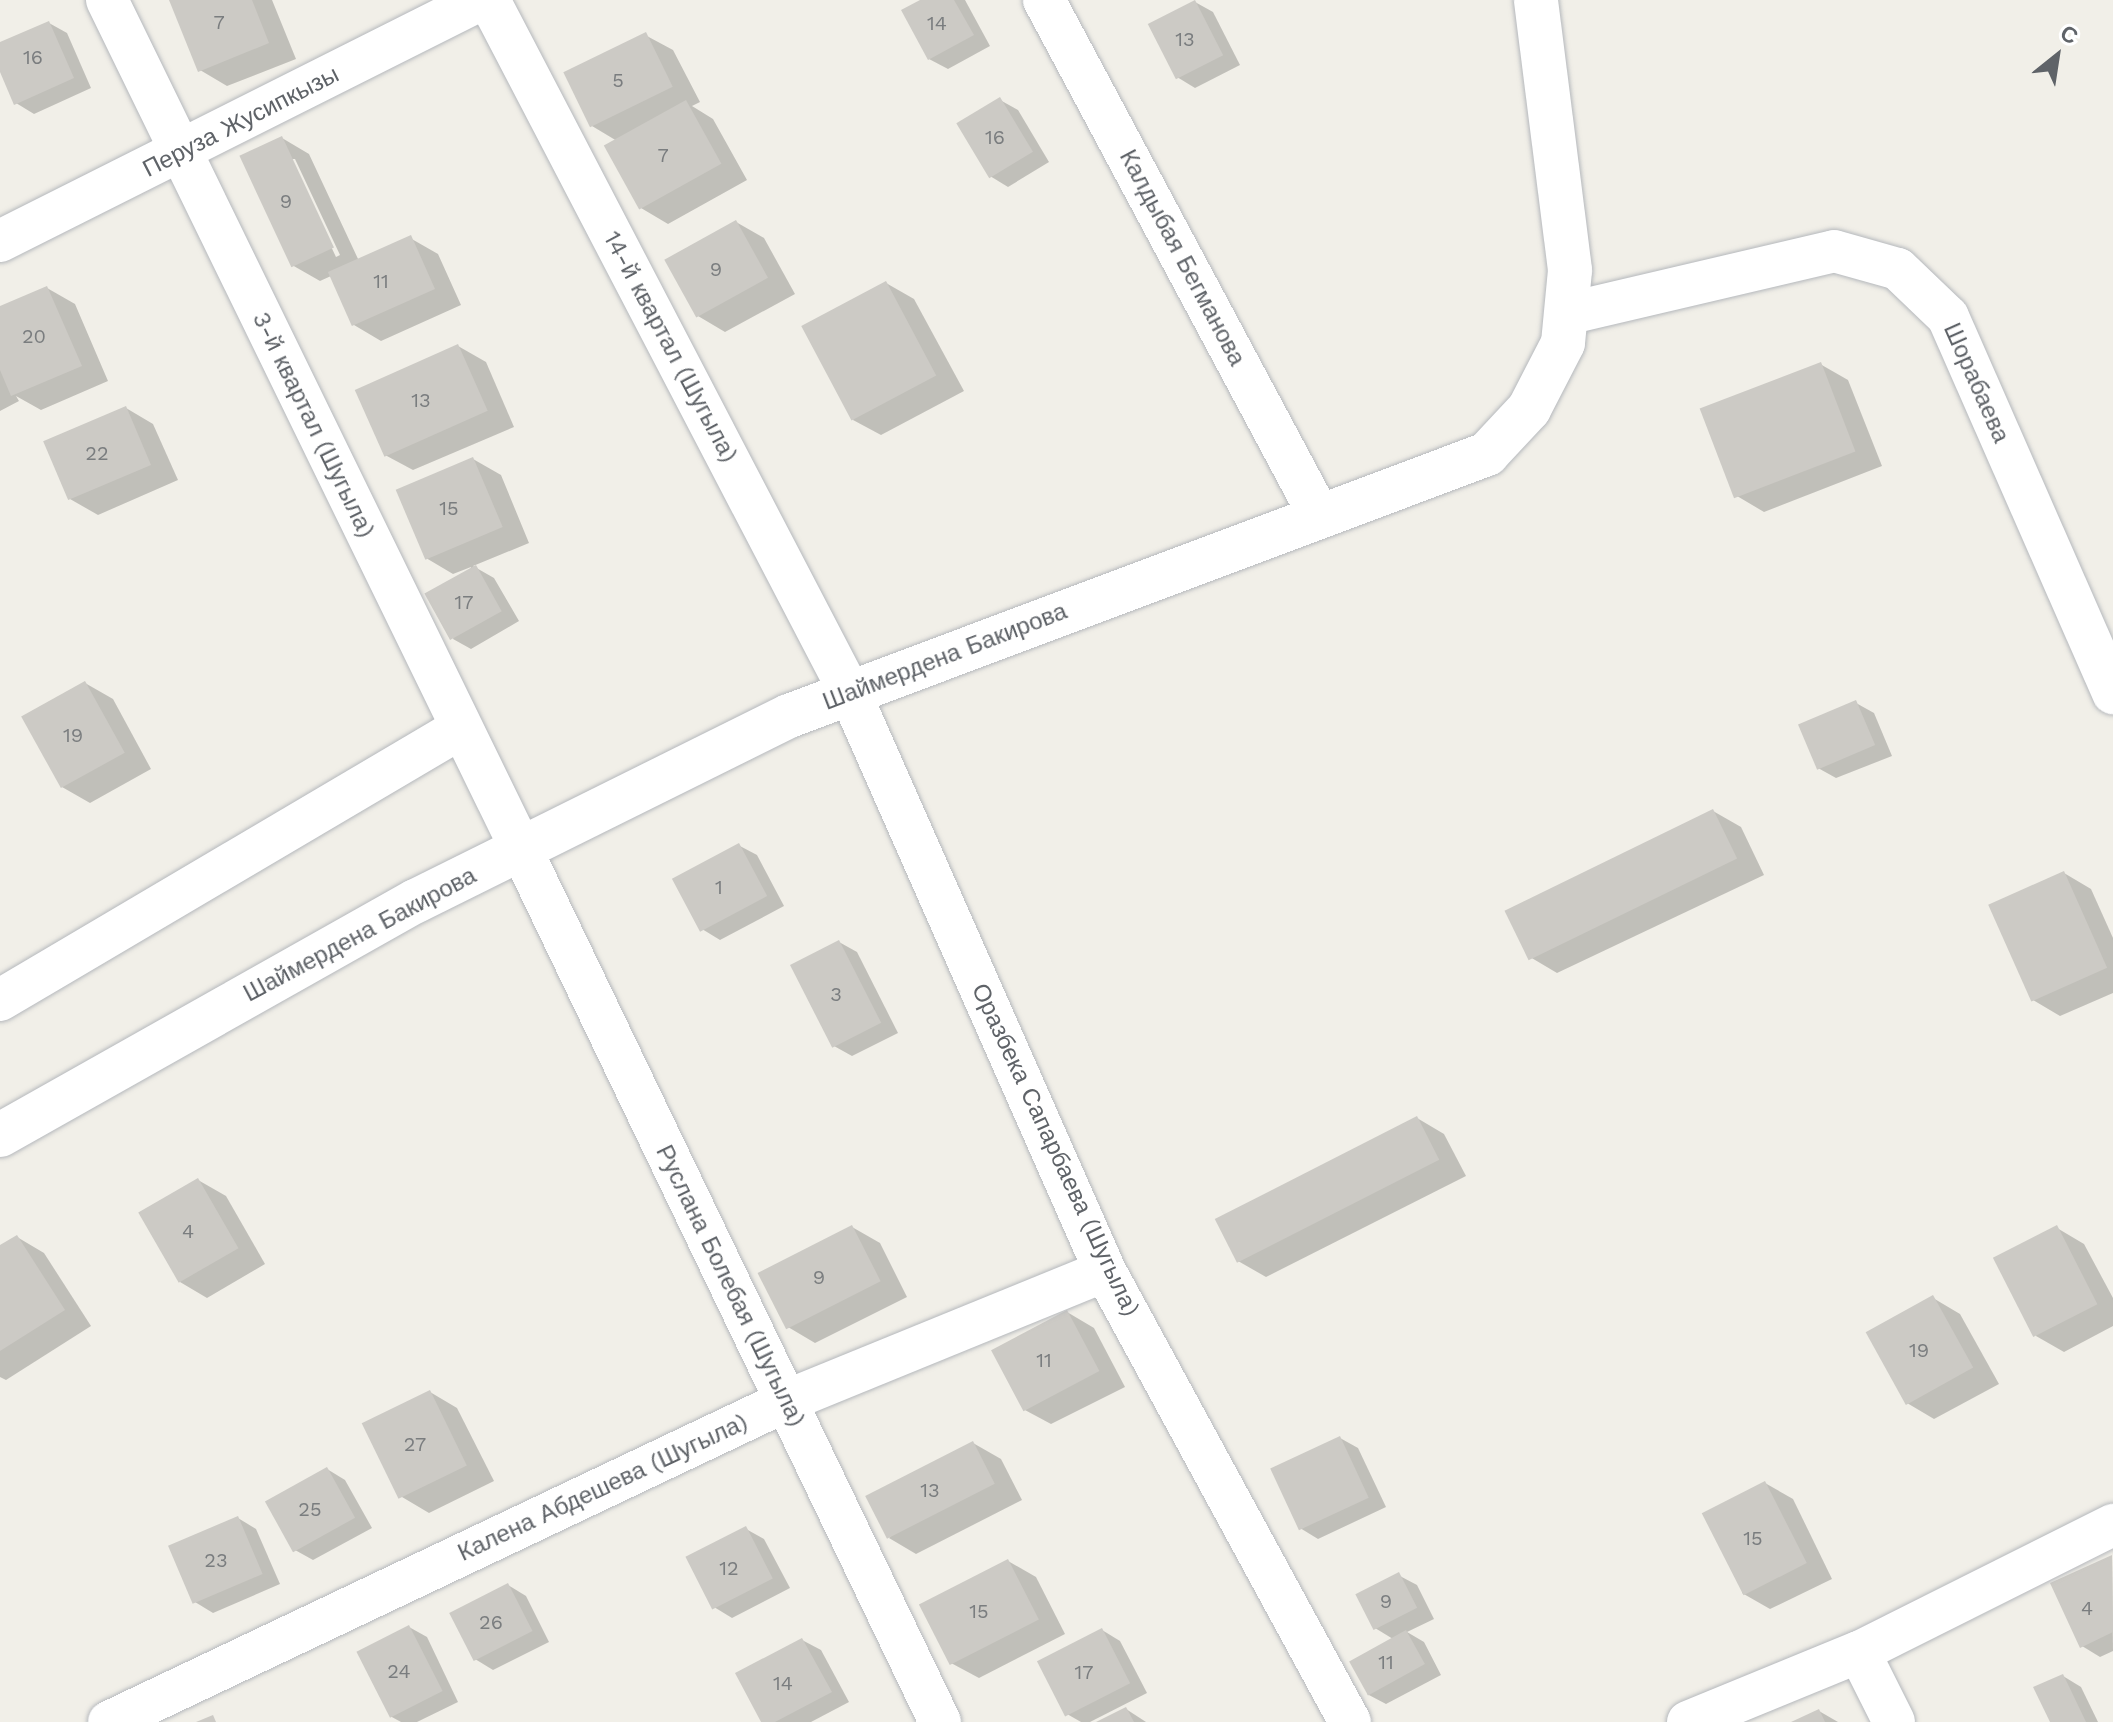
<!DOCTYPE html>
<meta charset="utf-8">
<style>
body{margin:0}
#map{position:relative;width:2113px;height:1722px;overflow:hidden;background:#f1efe8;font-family:"Work Sans",sans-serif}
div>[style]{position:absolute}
.shadow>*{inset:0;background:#0003}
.building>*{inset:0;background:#cccac5;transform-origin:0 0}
.roads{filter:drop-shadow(0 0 2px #b5b8bc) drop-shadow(0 0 2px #b5b8bc)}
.street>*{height:42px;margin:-21px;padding:0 21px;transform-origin:21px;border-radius:21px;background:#fff}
.secondary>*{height:44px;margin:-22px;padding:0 22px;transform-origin:22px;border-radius:22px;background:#fff}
span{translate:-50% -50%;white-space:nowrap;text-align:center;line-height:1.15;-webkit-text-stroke:6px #fff;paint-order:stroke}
.number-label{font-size:20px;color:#7a7d7f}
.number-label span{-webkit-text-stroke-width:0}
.street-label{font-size:24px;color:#5f6368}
.north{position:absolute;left:2017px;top:16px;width:80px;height:80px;-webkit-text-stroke:6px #fff;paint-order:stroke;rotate:30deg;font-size:22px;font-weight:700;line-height:32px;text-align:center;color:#5f6368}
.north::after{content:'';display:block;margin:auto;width:28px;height:36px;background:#5f6368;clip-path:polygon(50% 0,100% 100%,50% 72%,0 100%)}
</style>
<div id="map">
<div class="shadow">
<i style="clip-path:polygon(171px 0,272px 0,296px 59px,227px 86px,200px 70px)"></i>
<i style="clip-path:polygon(924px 0,965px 0,990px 46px,948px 69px,929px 59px)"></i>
<i style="clip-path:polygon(1195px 2px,1213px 12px,1240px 65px,1195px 88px,1177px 77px)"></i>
<i style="clip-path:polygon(49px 23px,67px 33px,91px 88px,34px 114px,16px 103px,0 67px,0 44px)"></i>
<i style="clip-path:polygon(645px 35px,673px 50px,700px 102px,692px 106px,713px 119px,747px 180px,668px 224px,641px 208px,617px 141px,592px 126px)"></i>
<i style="clip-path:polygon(1000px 100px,1018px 110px,1049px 162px,1008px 187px,990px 176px)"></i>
<i style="clip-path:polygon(evenodd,282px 138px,309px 154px,359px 261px,410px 238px,438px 254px,461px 305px,381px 341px,354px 325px,331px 276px,320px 281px,292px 265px,282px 138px,290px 159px,295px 159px,340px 255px,336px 257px,290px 159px)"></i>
<i style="clip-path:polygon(736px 222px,764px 238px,795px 294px,725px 332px,698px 316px)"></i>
<i style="clip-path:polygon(886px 283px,914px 299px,964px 391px,881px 435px,853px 420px)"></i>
<i style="clip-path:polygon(47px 288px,75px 304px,108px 381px,41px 410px,16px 396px,19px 401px,0 411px,0 309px)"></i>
<i style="clip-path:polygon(458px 346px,486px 362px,514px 427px,413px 470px,385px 455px)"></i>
<i style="clip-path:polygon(1820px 364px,1848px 380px,1882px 466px,1764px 512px,1737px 496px)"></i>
<i style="clip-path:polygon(126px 408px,153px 424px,178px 480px,98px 515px,70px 499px)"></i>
<i style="clip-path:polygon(473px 459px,501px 475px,529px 543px,473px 566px,494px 578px,519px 621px,471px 649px,453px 639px,471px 567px,453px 574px,426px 558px)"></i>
<i style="clip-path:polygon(85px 683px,113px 699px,151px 769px,90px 803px,62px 787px)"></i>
<i style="clip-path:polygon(1856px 703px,1874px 713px,1892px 756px,1836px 778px,1818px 768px)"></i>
<i style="clip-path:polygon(1713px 811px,1741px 827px,1764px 875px,1557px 973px,1530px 957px)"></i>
<i style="clip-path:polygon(738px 845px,757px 855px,784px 906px,720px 940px,702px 929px)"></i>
<i style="clip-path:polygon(2064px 873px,2091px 889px,2113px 938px,2113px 993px,2060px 1016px,2033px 1000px)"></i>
<i style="clip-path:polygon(839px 942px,857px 952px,898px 1033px,852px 1056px,834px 1046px)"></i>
<i style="clip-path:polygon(1417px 1118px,1444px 1134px,1466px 1176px,1266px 1277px,1238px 1261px)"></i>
<i style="clip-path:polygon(198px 1180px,226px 1196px,265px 1264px,207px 1298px,180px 1282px)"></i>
<i style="clip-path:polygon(852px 1227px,880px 1243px,907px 1297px,815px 1343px,788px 1327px)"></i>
<i style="clip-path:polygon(2057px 1228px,2084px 1244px,2113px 1298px,2113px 1326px,2064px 1352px,2036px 1336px)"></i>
<i style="clip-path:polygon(17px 1237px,44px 1253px,91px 1326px,6px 1380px,0 1377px,0 1248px)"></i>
<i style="clip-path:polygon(1933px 1298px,1960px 1314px,1999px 1384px,1934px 1419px,1907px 1403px)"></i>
<i style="clip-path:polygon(1067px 1312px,1094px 1328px,1125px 1387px,1051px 1424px,1023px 1409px)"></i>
<i style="clip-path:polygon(430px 1392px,457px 1408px,494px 1481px,429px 1513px,402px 1497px)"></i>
<i style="clip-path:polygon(1340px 1438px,1358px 1448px,1386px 1507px,1318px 1539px,1300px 1528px)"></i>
<i style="clip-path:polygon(973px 1443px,1001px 1459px,1022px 1500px,916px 1554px,889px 1538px)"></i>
<i style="clip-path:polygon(327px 1469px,345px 1480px,372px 1528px,313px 1560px,295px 1550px)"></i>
<i style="clip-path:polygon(1765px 1483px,1793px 1499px,1832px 1579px,1770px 1609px,1742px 1593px)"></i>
<i style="clip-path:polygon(238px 1518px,256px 1529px,280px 1584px,213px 1613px,195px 1602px)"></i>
<i style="clip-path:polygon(746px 1529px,764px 1539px,790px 1588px,732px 1618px,714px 1607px)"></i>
<i style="clip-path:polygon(2112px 1557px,2113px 1651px,2100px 1657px,2082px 1646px)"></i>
<i style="clip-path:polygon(1008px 1561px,1036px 1577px,1065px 1634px,979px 1678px,951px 1663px)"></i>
<i style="clip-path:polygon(1398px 1575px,1417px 1585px,1434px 1619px,1407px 1632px,1424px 1642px,1441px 1675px,1386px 1704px,1367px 1694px,1393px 1639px,1375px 1628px)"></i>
<i style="clip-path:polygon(508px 1585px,526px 1596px,549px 1642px,493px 1670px,475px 1659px)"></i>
<i style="clip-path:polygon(409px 1627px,427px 1637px,458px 1702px,417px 1722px,401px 1722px,390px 1716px)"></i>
<i style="clip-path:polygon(1102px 1630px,1120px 1641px,1147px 1693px,1090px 1722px,1081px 1722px,1067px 1714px)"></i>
<i style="clip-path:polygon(802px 1640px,821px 1650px,849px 1702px,811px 1722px,763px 1722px)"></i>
<i style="clip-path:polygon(2063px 1676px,2081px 1687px,2098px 1722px,2052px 1722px)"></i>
<i style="clip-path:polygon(1126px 1709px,1146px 1722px,1101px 1722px)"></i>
<i style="clip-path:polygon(1819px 1711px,1838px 1722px,1796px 1722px)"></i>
</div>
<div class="building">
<i style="clip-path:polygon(169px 0,252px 0,269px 43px,198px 72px)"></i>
<i style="clip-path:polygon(920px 0,954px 0,974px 35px,928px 60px,901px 10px)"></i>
<i style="left:1195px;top:0;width:62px;height:53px;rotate:63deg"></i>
<i style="clip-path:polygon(49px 21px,74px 78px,14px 105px,0 72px,0 42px)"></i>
<i style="left:646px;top:32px;width:61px;height:92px;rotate:64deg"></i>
<i style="left:1000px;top:97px;width:64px;height:51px;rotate:59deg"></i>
<i style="left:686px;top:100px;width:73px;height:94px;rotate:61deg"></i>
<i style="left:282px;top:136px;width:123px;height:47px;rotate:65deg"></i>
<i style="left:736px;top:220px;width:66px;height:82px;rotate:61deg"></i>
<i style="left:411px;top:235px;width:59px;height:91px;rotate:66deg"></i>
<i style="left:886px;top:281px;width:107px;height:96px;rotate:62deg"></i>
<i style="clip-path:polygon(47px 286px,82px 366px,11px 396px,0 370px,0 306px)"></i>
<i style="left:458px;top:344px;width:73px;height:113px;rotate:66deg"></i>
<i style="left:1821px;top:362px;width:96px;height:130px;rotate:69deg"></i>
<i style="left:126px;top:406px;width:64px;height:90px;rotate:67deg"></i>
<i style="left:473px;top:457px;width:76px;height:84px;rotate:67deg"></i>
<i style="left:476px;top:565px;width:53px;height:59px;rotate:61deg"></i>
<i style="left:85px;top:681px;width:82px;height:73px;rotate:61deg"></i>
<i style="left:1856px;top:700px;width:49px;height:63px;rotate:67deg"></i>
<i style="left:1713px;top:809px;width:55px;height:232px;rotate:64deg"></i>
<i style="left:739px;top:843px;width:60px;height:76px;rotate:62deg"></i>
<i style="left:2064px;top:871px;width:106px;height:83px;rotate:66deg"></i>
<i style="left:839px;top:940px;width:93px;height:55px;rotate:63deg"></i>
<i style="left:1417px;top:1116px;width:49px;height:227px;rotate:63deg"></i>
<i style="left:198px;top:1178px;width:81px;height:69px;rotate:60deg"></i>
<i style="left:852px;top:1225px;width:63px;height:106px;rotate:63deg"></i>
<i style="left:2057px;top:1225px;width:89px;height:72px;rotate:63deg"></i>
<i style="clip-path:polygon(17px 1235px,65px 1310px,0 1351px,0 1245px)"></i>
<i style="left:1933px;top:1295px;width:83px;height:77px;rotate:61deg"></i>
<i style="left:1067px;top:1310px;width:69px;height:86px;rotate:62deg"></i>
<i style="left:430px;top:1390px;width:84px;height:76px;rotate:64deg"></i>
<i style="left:1340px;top:1436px;width:68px;height:77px;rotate:65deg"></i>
<i style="left:973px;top:1441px;width:48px;height:121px;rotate:63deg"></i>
<i style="left:327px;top:1467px;width:58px;height:71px;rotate:61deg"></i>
<i style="left:1765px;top:1481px;width:92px;height:71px;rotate:63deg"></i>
<i style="left:238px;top:1516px;width:63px;height:76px;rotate:67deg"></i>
<i style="left:746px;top:1526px;width:59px;height:68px;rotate:63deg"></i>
<i style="clip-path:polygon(2112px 1555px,2113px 1632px,2080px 1648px,2050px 1583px)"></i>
<i style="left:1008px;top:1559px;width:68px;height:100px;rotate:63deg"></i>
<i style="left:1399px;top:1572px;width:40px;height:49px;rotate:63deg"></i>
<i style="left:508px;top:1583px;width:54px;height:66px;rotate:63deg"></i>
<i style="left:409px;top:1625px;width:74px;height:59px;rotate:63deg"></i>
<i style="left:1102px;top:1628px;width:62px;height:73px;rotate:63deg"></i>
<i style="left:1406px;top:1630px;width:39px;height:65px;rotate:61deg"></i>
<i style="clip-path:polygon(802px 1638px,832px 1692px,775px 1722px,761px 1722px,735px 1673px)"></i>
<i style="clip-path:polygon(2063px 1674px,2086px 1722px,2050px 1722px,2033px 1687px)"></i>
<i style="clip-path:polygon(1126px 1707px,1134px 1722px,1096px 1722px)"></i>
<i style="clip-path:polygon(1819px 1709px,1825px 1722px,1791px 1722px)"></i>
<i style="clip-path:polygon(213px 1715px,216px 1722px,196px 1722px)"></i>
</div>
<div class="roads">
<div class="street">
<i style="left:107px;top:0;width:945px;rotate:64deg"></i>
<i style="left:521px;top:849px;width:968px;rotate:64.36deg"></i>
<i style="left:489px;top:0;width:781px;rotate:62.48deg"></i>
<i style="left:850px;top:693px;width:632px;rotate:66.19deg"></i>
<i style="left:1105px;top:1271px;width:513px;rotate:61.49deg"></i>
<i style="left:1044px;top:0;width:586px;rotate:61.9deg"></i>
<i style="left:0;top:241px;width:537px;rotate:-26.66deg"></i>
<i style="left:1566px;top:314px;width:275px;rotate:-13.2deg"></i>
<i style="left:1834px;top:251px;width:66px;rotate:15.7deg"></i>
<i style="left:1898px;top:269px;width:69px;rotate:43.8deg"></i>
<i style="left:1948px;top:317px;width:411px;rotate:66.3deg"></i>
<i style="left:0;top:1000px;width:535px;rotate:-30.54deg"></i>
<i style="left:1859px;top:1652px;width:78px;rotate:63.4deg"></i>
<i style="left:109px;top:1722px;width:749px;rotate:-25.37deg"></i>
<i style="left:786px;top:1401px;width:344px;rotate:-22.2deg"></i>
<i style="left:1688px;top:1722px;width:185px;rotate:-22.3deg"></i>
<i style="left:1859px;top:1652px;width:284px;rotate:-26.6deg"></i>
</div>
<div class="secondary">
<i style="left:0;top:1135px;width:477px;rotate:-29.4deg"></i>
<i style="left:416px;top:901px;width:416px;rotate:-26.4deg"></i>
<i style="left:789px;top:716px;width:746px;rotate:-20.57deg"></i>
<i style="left:1487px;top:454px;width:62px;rotate:-47deg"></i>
<i style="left:1529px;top:409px;width:74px;rotate:-62.7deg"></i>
<i style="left:1563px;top:343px;width:73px;rotate:-84.5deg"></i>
<i style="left:1570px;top:270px;width:272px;rotate:-97.2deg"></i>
</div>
</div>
<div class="number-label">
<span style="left:219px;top:22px">7</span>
<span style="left:937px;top:23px">14</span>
<span style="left:1185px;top:39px">13</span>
<span style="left:33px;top:57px">16</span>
<span style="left:618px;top:80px">5</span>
<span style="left:995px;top:137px">16</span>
<span style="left:663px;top:155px">7</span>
<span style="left:286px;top:201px">9</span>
<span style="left:716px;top:269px">9</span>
<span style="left:381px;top:281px">11</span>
<span style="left:34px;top:336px">20</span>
<span style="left:421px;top:400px">13</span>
<span style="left:97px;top:453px">22</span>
<span style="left:449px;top:508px">15</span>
<span style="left:464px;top:602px">17</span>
<span style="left:73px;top:735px">19</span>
<span style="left:719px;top:887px">1</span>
<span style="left:836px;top:994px">3</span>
<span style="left:188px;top:1231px">4</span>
<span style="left:819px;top:1277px">9</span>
<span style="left:1919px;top:1350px">19</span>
<span style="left:1044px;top:1360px">11</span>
<span style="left:415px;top:1444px">27</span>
<span style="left:930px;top:1490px">13</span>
<span style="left:310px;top:1509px">25</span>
<span style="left:1753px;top:1538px">15</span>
<span style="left:216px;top:1560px">23</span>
<span style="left:729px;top:1568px">12</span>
<span style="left:1386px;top:1601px">9</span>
<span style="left:2087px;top:1608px">4</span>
<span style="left:979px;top:1611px">15</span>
<span style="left:491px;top:1622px">26</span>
<span style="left:1386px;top:1662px">11</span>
<span style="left:399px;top:1671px">24</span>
<span style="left:1084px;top:1672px">17</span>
<span style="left:783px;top:1683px">14</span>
</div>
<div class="street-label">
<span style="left:241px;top:122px;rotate:-27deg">Перуза Жусипкызы</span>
<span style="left:1182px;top:258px;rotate:62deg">Калдыбая Бегманова</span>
<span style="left:670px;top:347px;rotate:62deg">14-й квартал (Шугыла)</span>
<span style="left:1976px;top:383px;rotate:66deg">Шорабаева</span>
<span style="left:313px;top:425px;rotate:64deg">3-й квартал (Шугыла)</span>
<span style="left:945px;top:657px;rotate:-21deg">Шаймердена Бакирова</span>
<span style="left:360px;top:935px;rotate:-28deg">Шаймердена Бакирова</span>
<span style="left:1055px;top:1150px;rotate:65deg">Оразбека Сапарбаева (Шугыла)</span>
<span style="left:730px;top:1286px;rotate:64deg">Руслана Болебая (Шугыла)</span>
<span style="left:603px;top:1488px;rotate:-25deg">Калена Абдешева (Шугыла)</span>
</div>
<div class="north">С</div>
</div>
